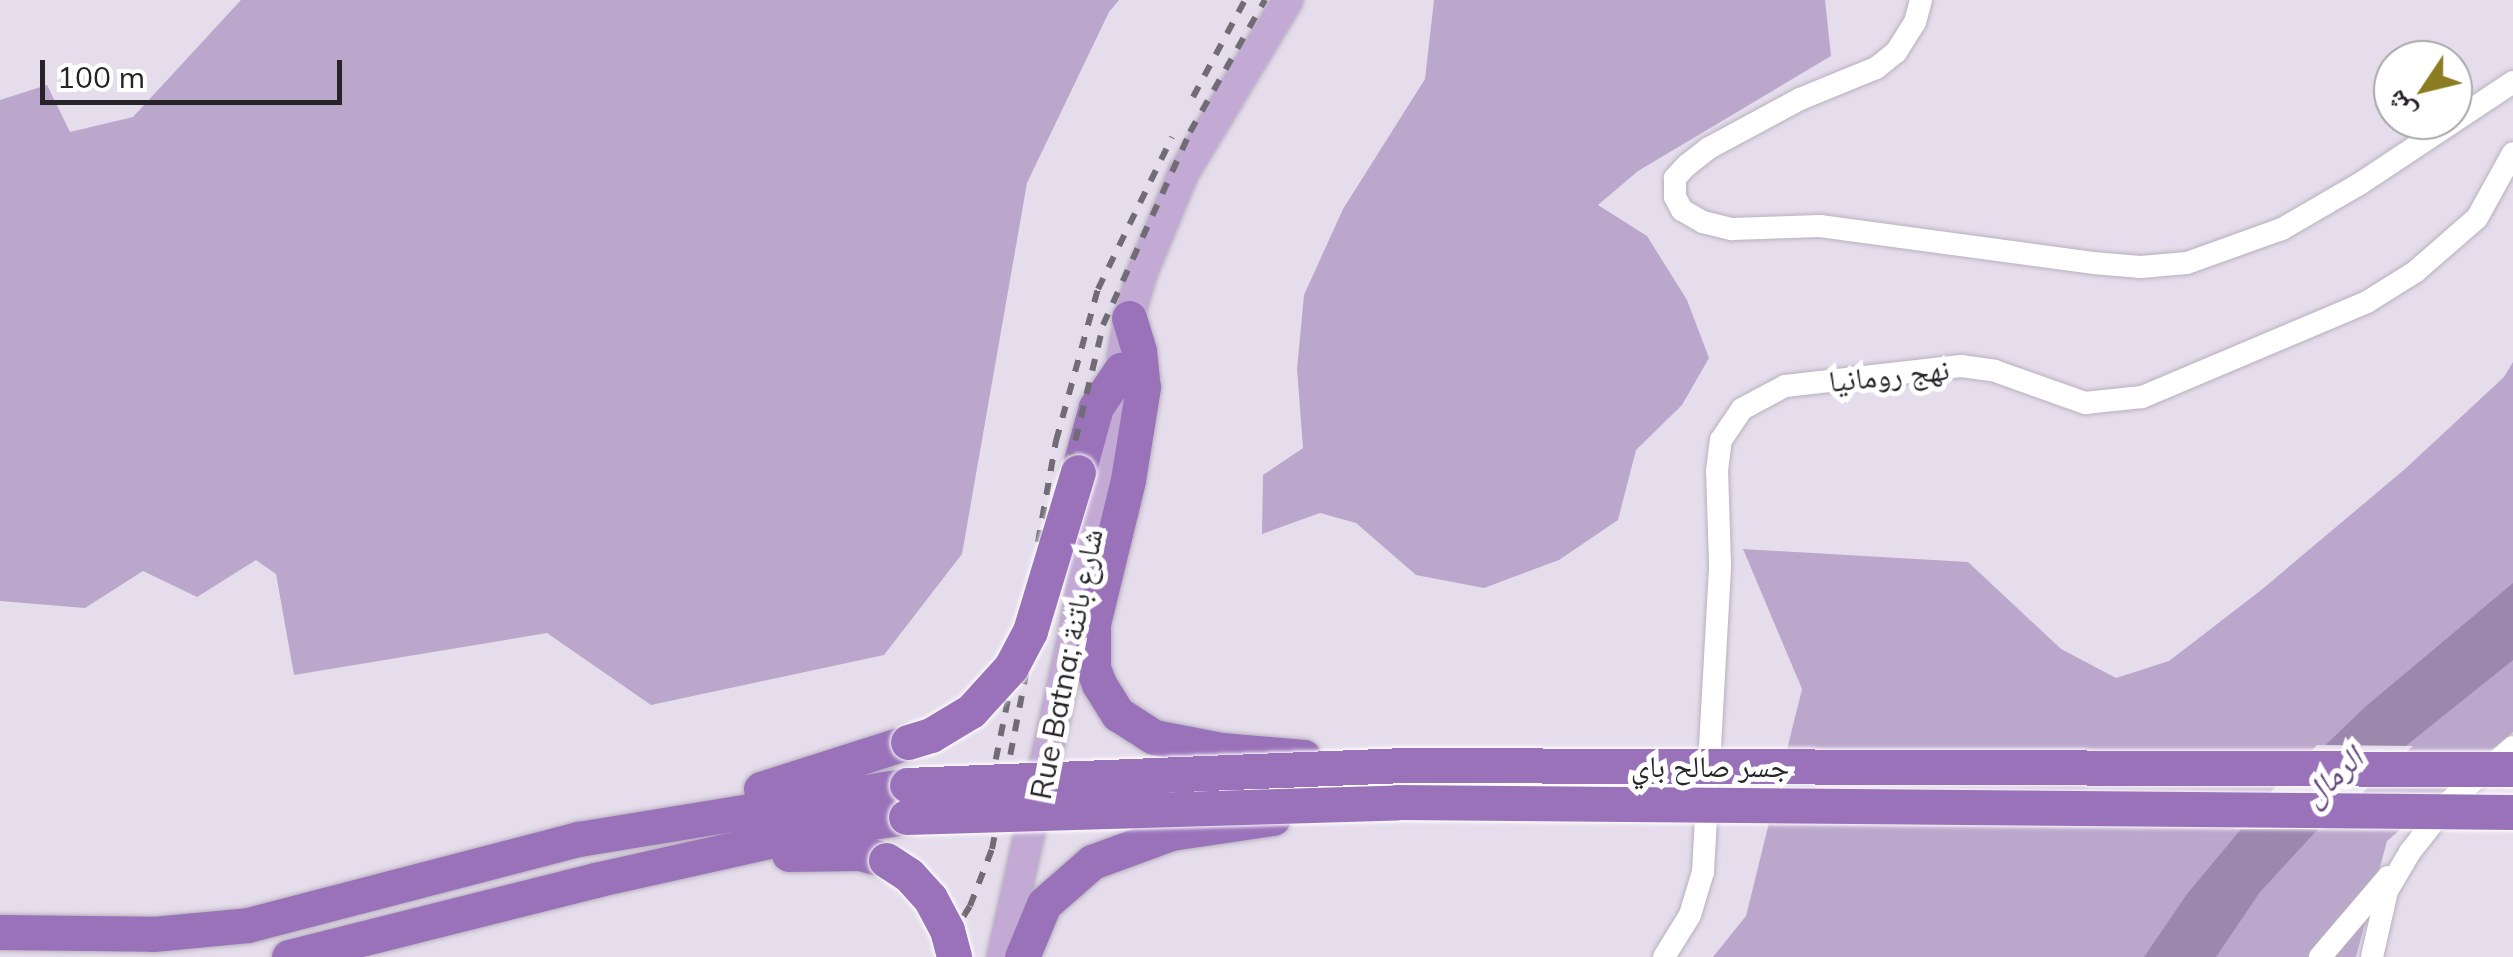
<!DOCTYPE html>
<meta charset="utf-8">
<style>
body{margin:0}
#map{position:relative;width:2513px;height:957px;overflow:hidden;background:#e5ddec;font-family:Mulish,"Noto Naskh Arabic",sans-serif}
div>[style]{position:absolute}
.green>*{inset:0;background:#bba7cb}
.water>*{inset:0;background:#9c88ad}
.pier>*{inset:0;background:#e5ddec}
.roads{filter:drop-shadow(0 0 2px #b8b0be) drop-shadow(0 0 2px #b8b0be)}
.minor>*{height:22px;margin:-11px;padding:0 11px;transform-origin:11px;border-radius:11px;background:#fff}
.major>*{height:30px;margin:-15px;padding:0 15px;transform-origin:15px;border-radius:15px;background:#c2aad5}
.highway>*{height:35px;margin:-17.5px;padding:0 17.5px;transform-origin:17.5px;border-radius:17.5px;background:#9a72b9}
.rail>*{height:6px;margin-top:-3px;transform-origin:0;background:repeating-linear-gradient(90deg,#706b74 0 12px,transparent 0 24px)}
.bridges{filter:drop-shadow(0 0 2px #fff) drop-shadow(0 0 2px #fff)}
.highway-bridge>*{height:35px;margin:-17.5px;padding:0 17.5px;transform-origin:17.5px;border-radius:17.5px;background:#9a72b9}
span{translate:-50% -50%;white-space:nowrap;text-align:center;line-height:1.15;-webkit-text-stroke:10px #fff;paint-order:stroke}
.street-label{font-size:30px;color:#272429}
.water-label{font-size:32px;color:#66497d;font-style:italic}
.north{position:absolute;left:2373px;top:40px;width:100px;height:100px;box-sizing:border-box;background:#fff;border:2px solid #a9a7a9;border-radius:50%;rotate:235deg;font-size:28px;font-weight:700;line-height:40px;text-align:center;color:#272429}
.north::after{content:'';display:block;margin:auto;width:35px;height:45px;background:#8b7c22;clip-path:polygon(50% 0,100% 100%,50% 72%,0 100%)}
.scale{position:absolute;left:40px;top:60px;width:302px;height:45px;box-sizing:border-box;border:5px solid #272429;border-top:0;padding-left:12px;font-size:30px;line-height:35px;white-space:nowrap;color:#272429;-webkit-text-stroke:8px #fff;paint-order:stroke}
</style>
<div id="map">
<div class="green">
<i style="clip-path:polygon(241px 0,1119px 0,1109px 12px,1027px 183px,962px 554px,884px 655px,651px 705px,547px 633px,294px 675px,276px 574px,256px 560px,197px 597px,143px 571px,85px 608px,0 601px,0 100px,47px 85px,70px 132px,133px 117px)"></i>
<i style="clip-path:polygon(1434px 0,1825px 0,1831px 56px,1638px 171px,1598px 205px,1647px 236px,1687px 300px,1709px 358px,1682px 405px,1636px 450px,1618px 520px,1559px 560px,1484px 588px,1416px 575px,1356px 523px,1320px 513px,1262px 534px,1263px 475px,1303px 448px,1297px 369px,1304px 295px,1343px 209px,1425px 79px)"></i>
<i style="clip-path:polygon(2513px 362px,2513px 732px,2387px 841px,2356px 957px,1713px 957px,1746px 916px,1802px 689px,1743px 549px,1968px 562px,2061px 649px,2116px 678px,2169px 661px,2260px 591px,2405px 469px,2504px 377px)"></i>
</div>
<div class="water">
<i style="clip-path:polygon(2513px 583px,2513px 660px,2392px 757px,2344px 801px,2260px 892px,2216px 957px,2144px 957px,2187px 894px,2252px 816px,2365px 707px)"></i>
</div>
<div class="pier">
<i style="clip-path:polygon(2317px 745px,2413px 746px,2323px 829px,2234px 829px)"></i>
</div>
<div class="roads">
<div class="minor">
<i style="left:1921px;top:0;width:23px;rotate:105deg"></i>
<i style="left:1915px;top:22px;width:36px;rotate:122deg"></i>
<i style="left:1896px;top:52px;width:26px;rotate:141deg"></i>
<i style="left:1876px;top:68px;width:82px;rotate:157.8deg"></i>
<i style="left:1800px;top:99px;width:103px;rotate:151.7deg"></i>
<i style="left:1709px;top:148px;width:28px;rotate:142deg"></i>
<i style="left:1687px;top:165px;width:18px;rotate:133deg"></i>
<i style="left:1675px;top:178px;width:19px;rotate:90deg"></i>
<i style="left:1675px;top:197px;width:15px;rotate:62deg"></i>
<i style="left:1682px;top:210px;width:24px;rotate:30deg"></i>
<i style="left:1703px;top:222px;width:30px;rotate:14deg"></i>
<i style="left:1732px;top:229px;width:88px;rotate:-2deg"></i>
<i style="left:1820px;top:226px;width:275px;rotate:7.7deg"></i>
<i style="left:2093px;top:263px;width:48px;rotate:4.8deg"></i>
<i style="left:2141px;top:267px;width:46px;rotate:-5deg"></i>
<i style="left:2187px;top:263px;width:101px;rotate:-19.7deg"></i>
<i style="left:2282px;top:229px;width:88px;rotate:-30.1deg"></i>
<i style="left:2358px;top:185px;width:186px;rotate:-33.6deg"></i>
<i style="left:1664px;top:957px;width:49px;rotate:-58.2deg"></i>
<i style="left:1690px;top:915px;width:45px;rotate:-73.2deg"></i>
<i style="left:1703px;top:872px;width:308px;rotate:-86.8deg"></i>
<i style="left:1720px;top:564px;width:93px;rotate:-91.8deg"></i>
<i style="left:1717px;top:471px;width:31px;rotate:-83deg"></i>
<i style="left:1721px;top:440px;width:37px;rotate:-56deg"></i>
<i style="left:1742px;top:409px;width:49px;rotate:-28.1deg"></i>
<i style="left:1785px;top:386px;width:177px;rotate:-6.5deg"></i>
<i style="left:1961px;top:366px;width:34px;rotate:8deg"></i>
<i style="left:1995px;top:371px;width:96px;rotate:19.6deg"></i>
<i style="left:2085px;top:403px;width:57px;rotate:-6deg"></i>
<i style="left:2142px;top:397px;width:244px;rotate:-22.9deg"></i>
<i style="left:2367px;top:302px;width:57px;rotate:-32deg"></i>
<i style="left:2415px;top:272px;width:82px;rotate:-41.1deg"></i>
<i style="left:2477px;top:218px;width:74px;rotate:-61deg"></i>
<i style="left:2320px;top:957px;width:105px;rotate:-49.6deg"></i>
<i style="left:2372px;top:957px;width:68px;rotate:-77.2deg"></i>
<i style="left:2387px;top:891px;width:45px;rotate:-59.5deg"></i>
<i style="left:2410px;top:852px;width:63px;rotate:-52deg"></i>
<i style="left:2449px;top:802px;width:84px;rotate:-40.7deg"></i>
</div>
<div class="major">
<i style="left:1002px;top:957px;width:323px;rotate:-77.5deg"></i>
<i style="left:1072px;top:642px;width:329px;rotate:-80deg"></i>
<i style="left:1129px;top:318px;width:47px;rotate:-73.9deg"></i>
<i style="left:1142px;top:273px;width:107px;rotate:-67.5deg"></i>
<i style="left:1183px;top:174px;width:203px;rotate:-58.9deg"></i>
</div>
<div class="highway">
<i style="left:1129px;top:318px;width:34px;rotate:73deg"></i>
<i style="left:1139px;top:351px;width:36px;rotate:84deg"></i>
<i style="left:1143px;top:387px;width:94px;rotate:99.2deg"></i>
<i style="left:1128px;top:480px;width:148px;rotate:103.7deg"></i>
<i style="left:1093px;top:624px;width:44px;rotate:90deg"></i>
<i style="left:1093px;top:668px;width:17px;rotate:69deg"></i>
<i style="left:1099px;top:684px;width:36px;rotate:58deg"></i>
<i style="left:1118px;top:714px;width:43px;rotate:32.6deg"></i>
<i style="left:1154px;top:737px;width:68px;rotate:11deg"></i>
<i style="left:1221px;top:750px;width:83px;rotate:4.8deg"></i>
<i style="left:1078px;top:472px;width:67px;rotate:-74.5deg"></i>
<i style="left:1096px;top:407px;width:45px;rotate:-56deg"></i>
<i style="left:761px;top:789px;width:154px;rotate:-17.7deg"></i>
<i style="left:789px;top:854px;width:71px;rotate:-0.8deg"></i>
<i style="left:860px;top:853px;width:27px;rotate:15deg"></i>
<i style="left:0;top:932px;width:153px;rotate:0.7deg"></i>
<i style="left:153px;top:934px;width:95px;rotate:-5.4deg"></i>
<i style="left:248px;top:925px;width:342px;rotate:-14.6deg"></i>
<i style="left:579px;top:839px;width:332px;rotate:-9.3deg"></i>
<i style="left:289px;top:957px;width:316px;rotate:-14.1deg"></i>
<i style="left:595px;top:880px;width:229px;rotate:-12.6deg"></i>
<i style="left:818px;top:830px;width:89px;rotate:-8.4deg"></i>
<i style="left:1022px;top:957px;width:57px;rotate:-67.5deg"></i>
<i style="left:1044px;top:904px;width:64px;rotate:-41.2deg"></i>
<i style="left:1092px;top:862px;width:84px;rotate:-20.2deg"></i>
<i style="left:1171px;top:833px;width:103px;rotate:-8.4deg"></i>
</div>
</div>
<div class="rail">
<i style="left:1193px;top:97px;width:110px;rotate:-61.8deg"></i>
<i style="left:1038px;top:542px;width:103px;rotate:-79.9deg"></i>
<i style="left:1056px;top:441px;width:158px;rotate:-74.6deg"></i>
<i style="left:1098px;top:289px;width:169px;rotate:-64deg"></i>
<i style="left:991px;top:783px;width:131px;rotate:-78.5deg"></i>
<i style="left:938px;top:957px;width:60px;rotate:-57.9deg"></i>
<i style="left:970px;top:906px;width:61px;rotate:-68.9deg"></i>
<i style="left:992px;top:849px;width:321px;rotate:-79deg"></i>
<i style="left:1053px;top:534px;width:215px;rotate:-76.5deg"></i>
<i style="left:1103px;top:325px;width:212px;rotate:-65.7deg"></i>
<i style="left:1190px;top:132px;width:152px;rotate:-60.4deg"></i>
</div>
<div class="bridges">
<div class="highway-bridge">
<i style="left:908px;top:742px;width:24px;rotate:-17deg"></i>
<i style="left:931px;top:735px;width:47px;rotate:-31deg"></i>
<i style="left:971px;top:711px;width:59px;rotate:-47.7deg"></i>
<i style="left:1011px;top:667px;width:41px;rotate:-62.2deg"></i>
<i style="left:1030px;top:631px;width:166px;rotate:-73.2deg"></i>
<i style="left:907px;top:785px;width:495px;rotate:-2.3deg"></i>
<i style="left:1402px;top:765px;width:1111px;rotate:0.21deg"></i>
<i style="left:906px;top:817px;width:491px;rotate:-1.7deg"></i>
<i style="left:1397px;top:802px;width:1116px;rotate:0.51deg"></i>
<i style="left:886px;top:860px;width:27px;rotate:33deg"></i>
<i style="left:909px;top:875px;width:31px;rotate:48deg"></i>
<i style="left:930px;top:898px;width:36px;rotate:62deg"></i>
<i style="left:947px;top:930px;width:28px;rotate:75deg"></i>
</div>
</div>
<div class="street-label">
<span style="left:1889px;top:375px;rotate:-6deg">نهج رومانيا</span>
<span style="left:1066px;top:664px;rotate:-79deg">Rue Batna; شارع باتنة</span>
<span style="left:1710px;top:766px">جسر صالح باي</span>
</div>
<div class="water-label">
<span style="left:2332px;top:776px;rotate:-43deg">الرمال</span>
</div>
<div class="north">ش</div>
<div class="scale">100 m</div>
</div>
